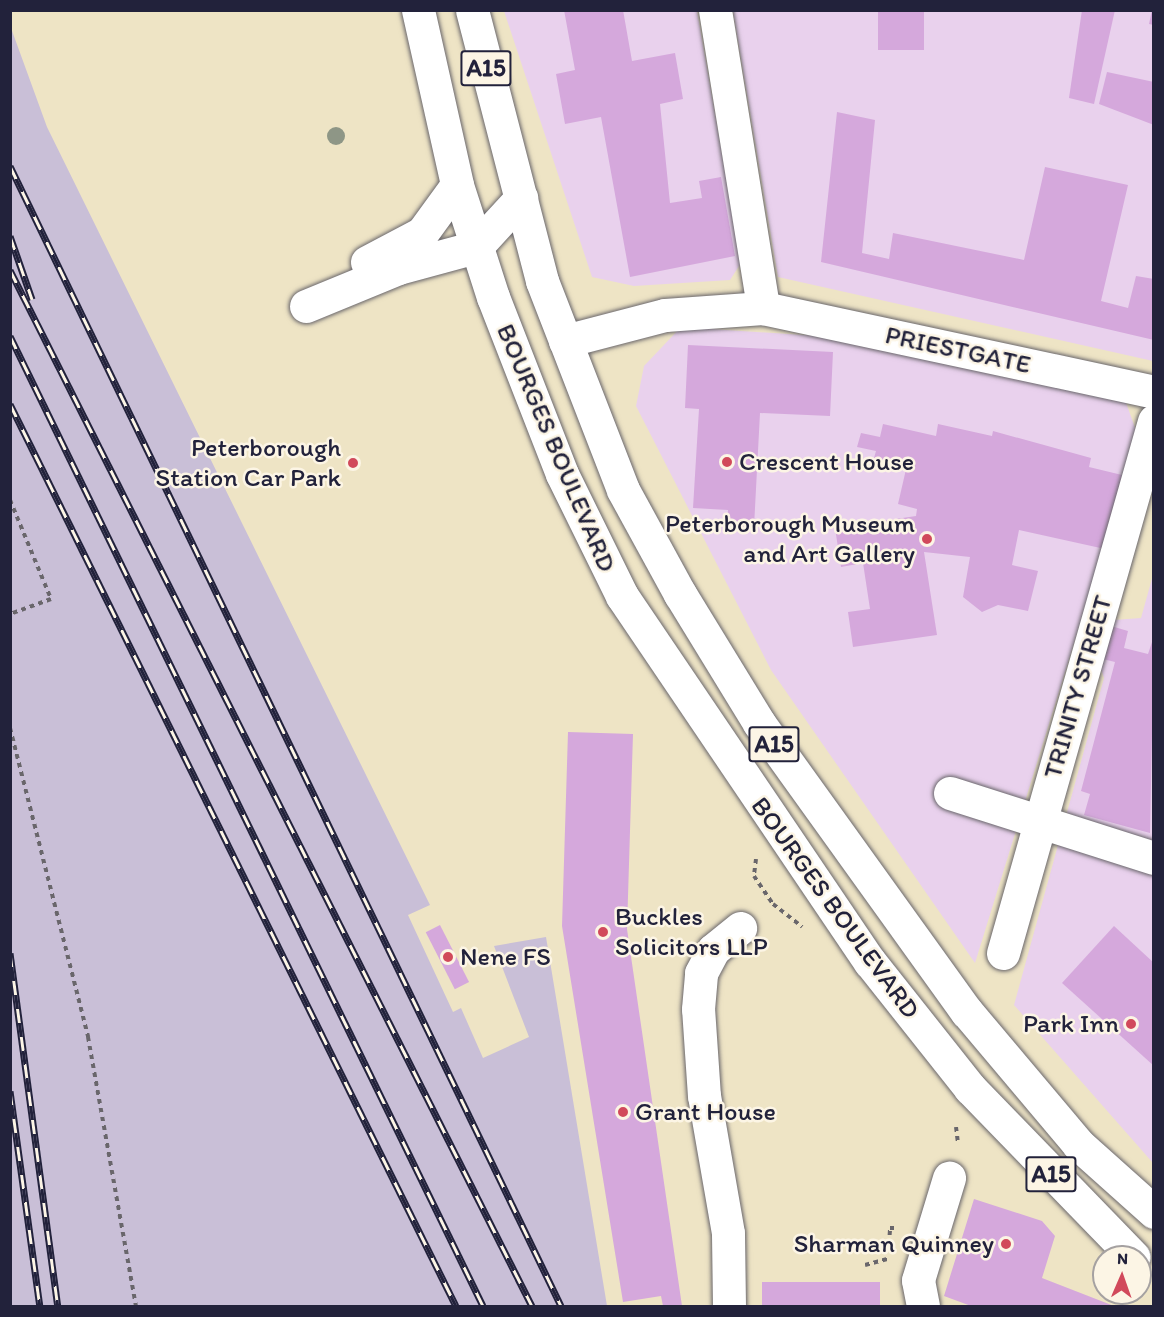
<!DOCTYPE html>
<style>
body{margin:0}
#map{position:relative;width:1164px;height:1317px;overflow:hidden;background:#eee4c5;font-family:Itim,sans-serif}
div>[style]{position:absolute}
.built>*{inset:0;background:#e9d1ed}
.industrial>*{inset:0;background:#c9bfd7}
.building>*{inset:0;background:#d5a8dc;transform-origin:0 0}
.path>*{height:4px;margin-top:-2px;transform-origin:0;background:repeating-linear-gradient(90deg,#69666b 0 4.5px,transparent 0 9px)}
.roads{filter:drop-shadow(0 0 2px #69666b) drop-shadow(0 0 2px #69666b)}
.minor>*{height:33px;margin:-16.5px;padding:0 16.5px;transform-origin:16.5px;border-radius:16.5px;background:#fff}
.major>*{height:33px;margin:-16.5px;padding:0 16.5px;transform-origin:16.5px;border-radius:16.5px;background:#fff}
.rail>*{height:7px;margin-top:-3.5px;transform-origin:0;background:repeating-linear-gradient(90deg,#fcf5e5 0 14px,#22223b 0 28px);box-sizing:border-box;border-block:2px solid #22223b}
.trees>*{width:18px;height:18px;margin:-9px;border-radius:50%;background:#8e9686}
.dots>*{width:16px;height:16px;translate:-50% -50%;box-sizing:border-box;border:3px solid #fcf5e5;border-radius:50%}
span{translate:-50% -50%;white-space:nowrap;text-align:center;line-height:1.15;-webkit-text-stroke:5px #fcf5e5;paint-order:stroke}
.shield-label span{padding:2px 4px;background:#fcf5e5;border:2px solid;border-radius:4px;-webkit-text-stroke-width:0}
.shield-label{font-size:24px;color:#22223b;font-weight:700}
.street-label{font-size:26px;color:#22223b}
.poi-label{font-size:26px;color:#22223b}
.right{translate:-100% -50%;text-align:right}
.left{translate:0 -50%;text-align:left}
.frame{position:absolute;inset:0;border:12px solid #22223b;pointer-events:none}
.north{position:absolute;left:1092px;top:1245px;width:60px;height:60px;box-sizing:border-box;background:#fcf5e5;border:2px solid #a5a1a1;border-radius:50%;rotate:2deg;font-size:16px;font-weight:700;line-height:24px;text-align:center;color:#22223b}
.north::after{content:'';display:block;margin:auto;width:21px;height:27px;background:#d1495b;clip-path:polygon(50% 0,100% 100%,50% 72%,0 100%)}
</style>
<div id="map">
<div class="built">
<i style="clip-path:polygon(504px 11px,697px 11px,741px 263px,730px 280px,634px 286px,592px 277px)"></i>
<i style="clip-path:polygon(733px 11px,1153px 11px,1153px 361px,778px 277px)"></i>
<i style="clip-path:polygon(681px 327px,881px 340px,1124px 397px,1138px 436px,975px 963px,771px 670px,636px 406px,644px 366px)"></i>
<i style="clip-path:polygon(1153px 575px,1153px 1163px,1014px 1005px,1104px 678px,1100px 666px,1114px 620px,1141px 618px)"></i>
</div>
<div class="industrial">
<i style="clip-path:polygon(11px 28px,47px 127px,430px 905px,408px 915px,453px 1012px,461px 1008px,483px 1058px,529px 1037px,494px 946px,546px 937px,607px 1306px,11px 1306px)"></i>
</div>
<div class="building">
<i style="clip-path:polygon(564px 10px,623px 10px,632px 61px,675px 53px,683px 99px,660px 104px,670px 203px,702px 198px,699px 181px,721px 177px,735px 256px,630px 277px,601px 117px,565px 124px,556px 74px,575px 70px)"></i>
<i style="left:878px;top:10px;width:46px;height:40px"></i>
<i style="clip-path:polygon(1082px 10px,1115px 10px,1094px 104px,1069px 98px)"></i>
<i style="clip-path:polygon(1152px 10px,1154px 10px,1154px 25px,1149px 24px)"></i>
<i style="clip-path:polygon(1107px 72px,1154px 82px,1154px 125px,1099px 104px)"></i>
<i style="clip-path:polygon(837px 112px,875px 120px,862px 253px,889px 259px,893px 233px,1024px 260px,1045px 167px,1128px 185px,1101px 301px,1128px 308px,1136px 276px,1154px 279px,1154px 340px,821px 262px)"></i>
<i style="clip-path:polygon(688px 345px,833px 352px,830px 416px,760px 413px,754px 527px,727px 525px,728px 510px,693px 508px,699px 409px,685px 408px)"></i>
<i style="clip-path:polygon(883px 424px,936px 436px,938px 424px,992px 436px,993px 431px,1091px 458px,1089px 467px,1122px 475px,1105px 549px,1019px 530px,1012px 565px,1038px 571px,1028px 611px,998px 605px,982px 612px,963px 597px,970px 557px,924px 552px,937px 635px,853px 647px,848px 612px,870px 609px,863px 563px,841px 567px,835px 528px,916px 516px,917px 509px,898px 504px,907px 465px,874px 458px,876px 451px,857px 447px,861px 433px,880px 437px)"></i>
<i style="clip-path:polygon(1111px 626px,1128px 631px,1124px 648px,1148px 654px,1154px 636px,1150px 833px,1084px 815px,1090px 794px,1081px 791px,1115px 662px,1103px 659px)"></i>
<i style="clip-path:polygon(568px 732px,633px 734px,627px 929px,682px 1306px,663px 1306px,661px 1296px,623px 1302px,562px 926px)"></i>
<i style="left:440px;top:925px;width:64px;height:16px;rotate:63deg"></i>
<i style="clip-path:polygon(1114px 926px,1154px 963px,1154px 1066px,1062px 983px)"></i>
<i style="clip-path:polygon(974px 1199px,1042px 1221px,1055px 1236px,1042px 1278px,1114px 1306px,971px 1306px,944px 1296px)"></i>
<i style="left:880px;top:1282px;width:24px;height:118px;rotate:90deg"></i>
</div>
<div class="path">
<i style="left:10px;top:500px;width:107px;rotate:67.5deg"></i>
<i style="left:51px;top:599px;width:44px;rotate:159.9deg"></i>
<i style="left:10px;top:728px;width:319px;rotate:75.8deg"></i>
<i style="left:88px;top:1037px;width:273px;rotate:79.9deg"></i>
<i style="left:756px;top:859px;width:17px;rotate:97deg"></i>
<i style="left:754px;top:876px;width:34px;rotate:56deg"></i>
<i style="left:773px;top:904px;width:37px;rotate:38deg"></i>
<i style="left:956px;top:1127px;width:16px;rotate:83deg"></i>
<i style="left:889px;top:1244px;width:16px;rotate:-86deg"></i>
<i style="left:890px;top:1228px;width:6px"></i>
<i style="left:865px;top:1265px;width:23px;rotate:-15deg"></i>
</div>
<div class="roads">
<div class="minor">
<i style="left:715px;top:10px;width:302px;rotate:80.8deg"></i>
<i style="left:367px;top:262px;width:62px;rotate:-27.8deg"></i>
<i style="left:422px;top:233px;width:59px;rotate:-53.9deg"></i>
<i style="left:306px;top:306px;width:100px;rotate:-22.4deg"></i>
<i style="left:398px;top:268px;width:81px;rotate:-15.1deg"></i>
<i style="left:476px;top:247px;width:67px;rotate:-47.4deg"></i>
<i style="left:565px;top:341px;width:103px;rotate:-14.6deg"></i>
<i style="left:665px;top:315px;width:98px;rotate:-4.1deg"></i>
<i style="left:763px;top:308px;width:400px;rotate:12.1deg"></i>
<i style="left:950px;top:793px;width:214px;rotate:17.7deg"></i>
<i style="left:1003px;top:953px;width:553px;rotate:-74.15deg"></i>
<i style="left:729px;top:1306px;width:73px;rotate:-90.8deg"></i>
<i style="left:728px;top:1233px;width:139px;rotate:-99.9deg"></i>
<i style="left:704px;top:1096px;width:87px;rotate:-93.9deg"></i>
<i style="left:698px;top:1009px;width:36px;rotate:-85deg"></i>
<i style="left:701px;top:973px;width:26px;rotate:-62deg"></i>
<i style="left:713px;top:950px;width:35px;rotate:-39deg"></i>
<i style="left:923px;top:1306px;width:26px;rotate:-101deg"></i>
<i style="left:918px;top:1280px;width:107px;rotate:-73.1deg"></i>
</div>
<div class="major">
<i style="left:418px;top:10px;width:179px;rotate:77.4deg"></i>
<i style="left:457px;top:185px;width:118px;rotate:72.2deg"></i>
<i style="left:493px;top:297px;width:190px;rotate:68.7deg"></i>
<i style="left:562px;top:474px;width:136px;rotate:63.8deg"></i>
<i style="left:622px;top:596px;width:442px;rotate:55.9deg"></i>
<i style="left:870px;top:962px;width:161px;rotate:51.6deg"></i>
<i style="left:970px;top:1088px;width:235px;rotate:45.9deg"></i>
<i style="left:472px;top:10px;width:280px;rotate:75.5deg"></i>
<i style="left:542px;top:281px;width:224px;rotate:68.8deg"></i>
<i style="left:623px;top:490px;width:119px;rotate:61.3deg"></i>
<i style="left:680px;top:594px;width:151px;rotate:58.5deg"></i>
<i style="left:759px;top:723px;width:356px;rotate:54.3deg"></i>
<i style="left:967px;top:1012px;width:172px;rotate:49.9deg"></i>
<i style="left:1078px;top:1144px;width:102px;rotate:41.8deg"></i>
</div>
</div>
<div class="rail">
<i style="left:10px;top:166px;width:1266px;rotate:64.2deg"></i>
<i style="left:10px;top:236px;width:67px;rotate:70.8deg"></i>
<i style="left:10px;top:270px;width:1160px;rotate:63.26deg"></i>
<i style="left:10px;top:336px;width:1079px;rotate:64deg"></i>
<i style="left:10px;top:404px;width:1006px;rotate:63.69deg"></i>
<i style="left:10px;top:953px;width:356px;rotate:82.3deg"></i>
<i style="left:10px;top:1091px;width:217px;rotate:82.1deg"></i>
</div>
<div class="trees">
<i style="left:336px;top:136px"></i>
</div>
<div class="dots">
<i style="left:727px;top:462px;background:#d1495b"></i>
<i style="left:353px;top:463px;background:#d1495b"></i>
<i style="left:927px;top:539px;background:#d1495b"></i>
<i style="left:603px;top:932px;background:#d1495b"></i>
<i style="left:448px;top:957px;background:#d1495b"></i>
<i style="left:1131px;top:1024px;background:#d1495b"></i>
<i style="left:623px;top:1112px;background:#d1495b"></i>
<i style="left:1006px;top:1244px;background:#d1495b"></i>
</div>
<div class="shield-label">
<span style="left:486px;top:68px">A15</span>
<span style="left:774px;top:744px">A15</span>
<span style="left:1051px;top:1174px">A15</span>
</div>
<div class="street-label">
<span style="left:958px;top:350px;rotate:12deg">PRIESTGATE</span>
<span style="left:556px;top:448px;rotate:67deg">BOURGES BOULEVARD</span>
<span style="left:1078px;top:687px;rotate:-74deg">TRINITY STREET</span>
<span style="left:835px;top:908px;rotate:54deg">BOURGES BOULEVARD</span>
</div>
<div class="poi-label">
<span class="right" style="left:341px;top:463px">Peterborough<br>Station Car Park</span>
<span class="left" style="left:739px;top:462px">Crescent House</span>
<span class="right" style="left:915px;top:539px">Peterborough Museum<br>and Art Gallery</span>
<span class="left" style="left:615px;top:932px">Buckles<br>Solicitors LLP</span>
<span class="left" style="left:460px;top:957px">Nene FS</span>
<span class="right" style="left:1119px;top:1024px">Park Inn</span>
<span class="left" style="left:635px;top:1112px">Grant House</span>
<span class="right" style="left:994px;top:1244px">Sharman Quinney</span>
</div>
<div class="frame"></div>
<div class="north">N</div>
</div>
